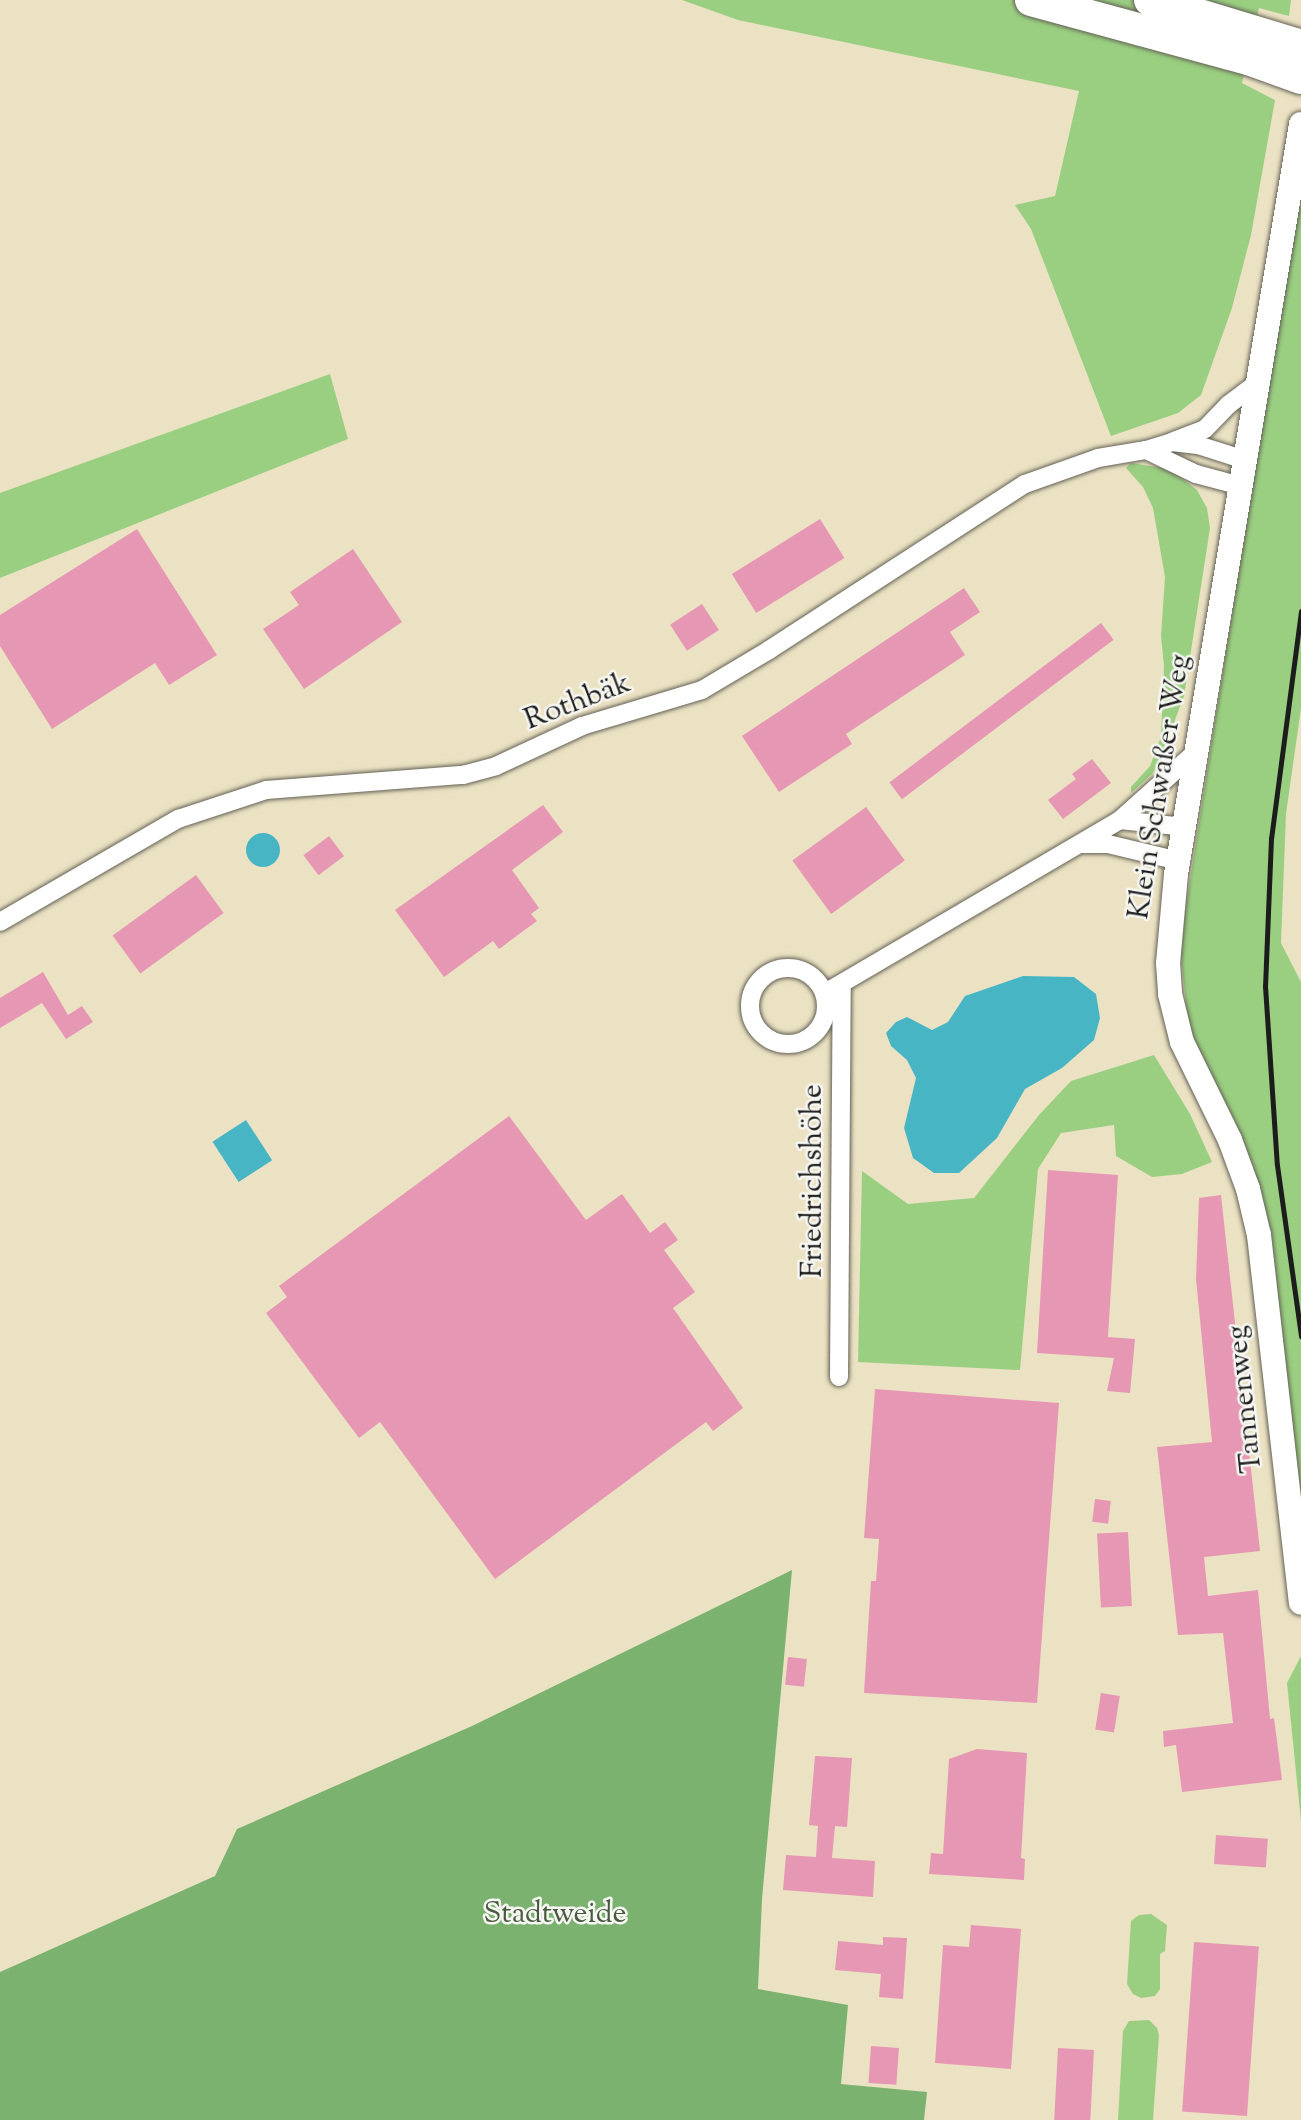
<!DOCTYPE html>
<meta charset="utf-8">
<style>
body{margin:0}
#map{position:relative;width:1301px;height:2120px;overflow:hidden;background:#ebe2c3;font-family:"Sorts Mill Goudy",serif}
div>[style]{position:absolute}
.green>*{inset:0;background:#9acf81}
.forest>*{inset:0;background:#7bb26f}
.water>*{inset:0;background:#48b5c4;transform-origin:0 0}
.round{border-radius:50%}
.building>*{inset:0;background:#e697b3;transform-origin:0 0}
.roads{filter:drop-shadow(0 0 2px #646156) drop-shadow(0 0 2px #646156)}
.street>*{height:18px;margin:-9px;padding:0 9px;transform-origin:9px;border-radius:9px;background:#fff}
.street>.ring{margin:-9px;padding:0;box-sizing:content-box;background:none;border:18px solid #fff;border-radius:50%}
.secondary>*{height:24px;margin:-12px;padding:0 12px;transform-origin:12px;border-radius:12px;background:#fff}
.highway>*{height:32px;margin:-16px;padding:0 16px;transform-origin:16px;border-radius:16px;background:#fff}
.rail>*{height:5px;margin:-2.5px;padding:0 2.5px;transform-origin:2.5px;border-radius:2.5px;background:#1c1c1c}
span{translate:-50% -50%;white-space:nowrap;text-align:center;line-height:1.15;-webkit-text-stroke:5px #f6f6f2;paint-order:stroke}
.street-label{font-size:30px;color:#1c1c1c}
.park-label{font-size:30px;color:#485b3f}
</style>
<div id="map">
<div class="green">
<i style="clip-path:polygon(682px 0,1291px 0,1289px 16px,1259px 8px,1242px 83px,1275px 100px,1251px 235px,1232px 308px,1201px 395px,1178px 413px,1111px 436px,1031px 229px,1015px 205px,1055px 196px,1079px 91px,738px 20px)"></i>
<i style="clip-path:polygon(1301px 177px,1301px 708px,1286px 814px,1281px 943px,1301px 982px,1301px 1535px,1282px 1355px,1208px 1073px,1188px 1024px,1181px 955px,1185px 912px)"></i>
<i style="clip-path:polygon(330px 374px,348px 439px,0 578px,0 493px)"></i>
<i style="clip-path:polygon(1131px 463px,1169px 469px,1197px 490px,1207px 508px,1210px 528px,1184px 696px,1160px 760px,1152px 774px,1131px 793px,1131px 787px,1150px 766px,1161px 737px,1164px 666px,1161px 636px,1165px 577px,1153px 508px,1143px 487px,1126px 468px)"></i>
<i style="clip-path:polygon(1154px 1055px,1190px 1114px,1212px 1162px,1182px 1174px,1152px 1177px,1116px 1156px,1114px 1125px,1061px 1133px,1038px 1169px,1020px 1370px,858px 1362px,862px 1171px,908px 1204px,974px 1198px,1039px 1115px,1071px 1081px)"></i>
<i style="clip-path:polygon(1301px 1656px,1301px 1821px,1287px 1683px)"></i>
<i style="clip-path:polygon(1151px 1914px,1167px 1925px,1165px 1951px,1160px 1954px,1160px 1989px,1155px 1996px,1141px 1998px,1133px 1994px,1127px 1984px,1131px 1921px,1139px 1915px)"></i>
<i style="clip-path:polygon(1149px 2020px,1157px 2028px,1159px 2035px,1153px 2120px,1118px 2120px,1123px 2031px,1129px 2021px)"></i>
</div>
<div class="forest">
<i style="clip-path:polygon(792px 1570px,762px 1899px,758px 1989px,848px 2005px,841px 2084px,927px 2092px,924px 2120px,0 2120px,0 1972px,215px 1876px,237px 1829px,472px 1726px)"></i>
</div>
<div class="water">
<i class="round" style="left:246px;top:833px;width:34px;height:34px"></i>
<i style="clip-path:polygon(1023px 976px,1074px 977px,1096px 994px,1100px 1018px,1094px 1040px,1062px 1068px,1025px 1089px,997px 1138px,959px 1173px,934px 1173px,913px 1158px,904px 1128px,916px 1078px,907px 1060px,891px 1046px,886px 1033px,896px 1022px,907px 1017px,932px 1030px,948px 1022px,965px 996px)"></i>
<i style="left:246px;top:1120px;width:48px;height:40px;rotate:57deg"></i>
</div>
<div class="building">
<i style="left:820px;top:519px;width:46px;height:104px;rotate:58deg"></i>
<i style="clip-path:polygon(137px 529px,217px 655px,169px 685px,155px 663px,52px 729px,0 646px,0 615px)"></i>
<i style="clip-path:polygon(353px 549px,402px 622px,304px 689px,263px 629px,299px 605px,290px 592px)"></i>
<i style="clip-path:polygon(964px 588px,980px 612px,950px 632px,965px 655px,846px 734px,852px 744px,779px 792px,742px 736px)"></i>
<i style="left:702px;top:604px;width:31px;height:38px;rotate:57deg"></i>
<i style="left:1101px;top:623px;width:21px;height:265px;rotate:53deg"></i>
<i style="clip-path:polygon(1092px 759px,1111px 783px,1063px 819px,1048px 800px,1076px 779px,1072px 774px)"></i>
<i style="clip-path:polygon(543px 805px,563px 832px,512px 870px,539px 908px,531px 914px,537px 921px,499px 949px,493px 941px,444px 977px,395px 910px)"></i>
<i style="left:866px;top:807px;width:66px;height:91px;rotate:54deg"></i>
<i style="left:329px;top:836px;width:25px;height:32px;rotate:53deg"></i>
<i style="left:196px;top:875px;width:47px;height:103px;rotate:54deg"></i>
<i style="clip-path:polygon(43px 972px,68px 1015px,82px 1006px,93px 1022px,66px 1039px,42px 1003px,0 1028px,0 998px)"></i>
<i style="clip-path:polygon(509px 1116px,586px 1220px,622px 1194px,650px 1233px,665px 1222px,678px 1240px,664px 1250px,695px 1292px,673px 1308px,743px 1408px,713px 1431px,706px 1422px,495px 1579px,380px 1422px,359px 1438px,266px 1313px,287px 1297px,279px 1286px)"></i>
<i style="clip-path:polygon(1048px 1170px,1118px 1175px,1108px 1337px,1135px 1339px,1130px 1393px,1107px 1391px,1114px 1358px,1037px 1353px)"></i>
<i style="clip-path:polygon(1221px 1195px,1260px 1551px,1204px 1557px,1208px 1596px,1258px 1590px,1270px 1719px,1274px 1718px,1282px 1780px,1182px 1792px,1176px 1745px,1164px 1747px,1163px 1731px,1233px 1723px,1223px 1633px,1178px 1635px,1157px 1447px,1212px 1442px,1196px 1279px,1199px 1198px)"></i>
<i style="clip-path:polygon(875px 1389px,1059px 1403px,1037px 1703px,864px 1693px,871px 1581px,876px 1581px,879px 1539px,864px 1538px)"></i>
<i style="left:1095px;top:1499px;width:16px;height:23px;rotate:7deg"></i>
<i style="left:1128px;top:1532px;width:74px;height:31px;rotate:87deg"></i>
<i style="left:788px;top:1657px;width:19px;height:28px;rotate:6deg"></i>
<i style="left:1101px;top:1693px;width:19px;height:37px;rotate:9deg"></i>
<i style="clip-path:polygon(977px 1749px,1027px 1753px,1021px 1858px,1025px 1859px,1024px 1880px,929px 1874px,931px 1853px,943px 1854px,949px 1759px)"></i>
<i style="clip-path:polygon(815px 1756px,852px 1758px,847px 1827px,835px 1826px,832px 1858px,875px 1861px,873px 1897px,783px 1890px,786px 1855px,816px 1857px,818px 1826px,809px 1825px)"></i>
<i style="left:1216px;top:1835px;width:52px;height:29px;rotate:4deg"></i>
<i style="clip-path:polygon(971px 1925px,1021px 1929px,1011px 2069px,935px 2063px,943px 1945px,969px 1947px)"></i>
<i style="clip-path:polygon(883px 1937px,907px 1938px,903px 1999px,879px 1997px,881px 1974px,835px 1970px,838px 1941px,883px 1945px)"></i>
<i style="left:1194px;top:1942px;width:65px;height:170px;rotate:4deg"></i>
<i style="left:871px;top:2046px;width:28px;height:37px;rotate:4deg"></i>
<i style="left:1058px;top:2048px;width:36px;height:72px;rotate:3deg"></i>
</div>
<div class="roads">
<div class="street">
<i style="left:1174px;top:441px;width:33px;rotate:-21deg"></i>
<i style="left:1205px;top:429px;width:33px;rotate:-46deg"></i>
<i style="left:1228px;top:405px;width:39px;rotate:-37deg"></i>
<i style="left:1146px;top:450px;width:55px;rotate:25.6deg"></i>
<i style="left:1196px;top:474px;width:47px;rotate:14.9deg"></i>
<i style="left:1120px;top:820px;width:103px;rotate:-41.9deg"></i>
<i style="left:1080px;top:844px;width:28px"></i>
<i style="left:1108px;top:844px;width:73px;rotate:13.5deg"></i>
<i style="left:0;top:922px;width:206px;rotate:-30.1deg"></i>
<i style="left:178px;top:819px;width:93px;rotate:-18.2deg"></i>
<i style="left:266px;top:790px;width:198px;rotate:-4.4deg"></i>
<i style="left:463px;top:775px;width:34px;rotate:-15deg"></i>
<i style="left:496px;top:766px;width:95px;rotate:-24.9deg"></i>
<i style="left:582px;top:726px;width:125px;rotate:-16.7deg"></i>
<i style="left:702px;top:690px;width:78px;rotate:-30.8deg"></i>
<i style="left:769px;top:650px;width:305px;rotate:-33deg"></i>
<i style="left:1025px;top:484px;width:77px;rotate:-19.6deg"></i>
<i style="left:1098px;top:458px;width:49px;rotate:-9.5deg"></i>
<i style="left:1146px;top:450px;width:27px;rotate:-17deg"></i>
<i style="left:1172px;top:442px;width:26px;rotate:7deg"></i>
<i style="left:1198px;top:445px;width:49px;rotate:17.7deg"></i>
<i class="ring" style="left:750px;top:968px;width:58px;height:58px"></i>
<i style="left:825px;top:993px;width:342px;rotate:-30.4deg"></i>
<i style="left:1120px;top:820px;width:64px;rotate:6.2deg"></i>
<i style="left:839px;top:1377px;width:392px;rotate:-89.6deg"></i>
</div>
<div class="secondary">
<i style="left:1301px;top:124px;width:760px;rotate:99.46deg"></i>
<i style="left:1176px;top:874px;width:89px;rotate:95.1deg"></i>
<i style="left:1168px;top:963px;width:31px;rotate:86deg"></i>
<i style="left:1170px;top:994px;width:49px;rotate:76deg"></i>
<i style="left:1182px;top:1042px;width:109px;rotate:63.9deg"></i>
<i style="left:1230px;top:1140px;width:52px;rotate:69.8deg"></i>
<i style="left:1248px;top:1189px;width:47px;rotate:76.6deg"></i>
<i style="left:1259px;top:1235px;width:370px;rotate:83.5deg"></i>
</div>
<div class="highway">
<i style="left:1031px;top:0;width:225px;rotate:15.2deg"></i>
<i style="left:1248px;top:59px;width:56px;rotate:19.7deg"></i>
<i style="left:1150px;top:0;width:158px;rotate:16.9deg"></i>
</div>
</div>
<div class="rail">
<i style="left:1301px;top:611px;width:229px;rotate:97.5deg"></i>
<i style="left:1271px;top:838px;width:148px;rotate:92.3deg"></i>
<i style="left:1265px;top:986px;width:179px;rotate:86.2deg"></i>
<i style="left:1277px;top:1165px;width:173px;rotate:82deg"></i>
</div>
<div class="street-label">
<span style="left:578px;top:703px;rotate:-21deg">Rothbäk</span>
<span style="left:1161px;top:787px;rotate:-81deg">Klein Schwaßer Weg</span>
<span style="left:814px;top:1181px;rotate:-90deg">Friedrichshöhe</span>
<span style="left:1246px;top:1399px;rotate:-96deg">Tannenweg</span>
</div>
<div class="park-label">
<span style="left:555px;top:1915px">Stadtweide</span>
</div>
</div>
